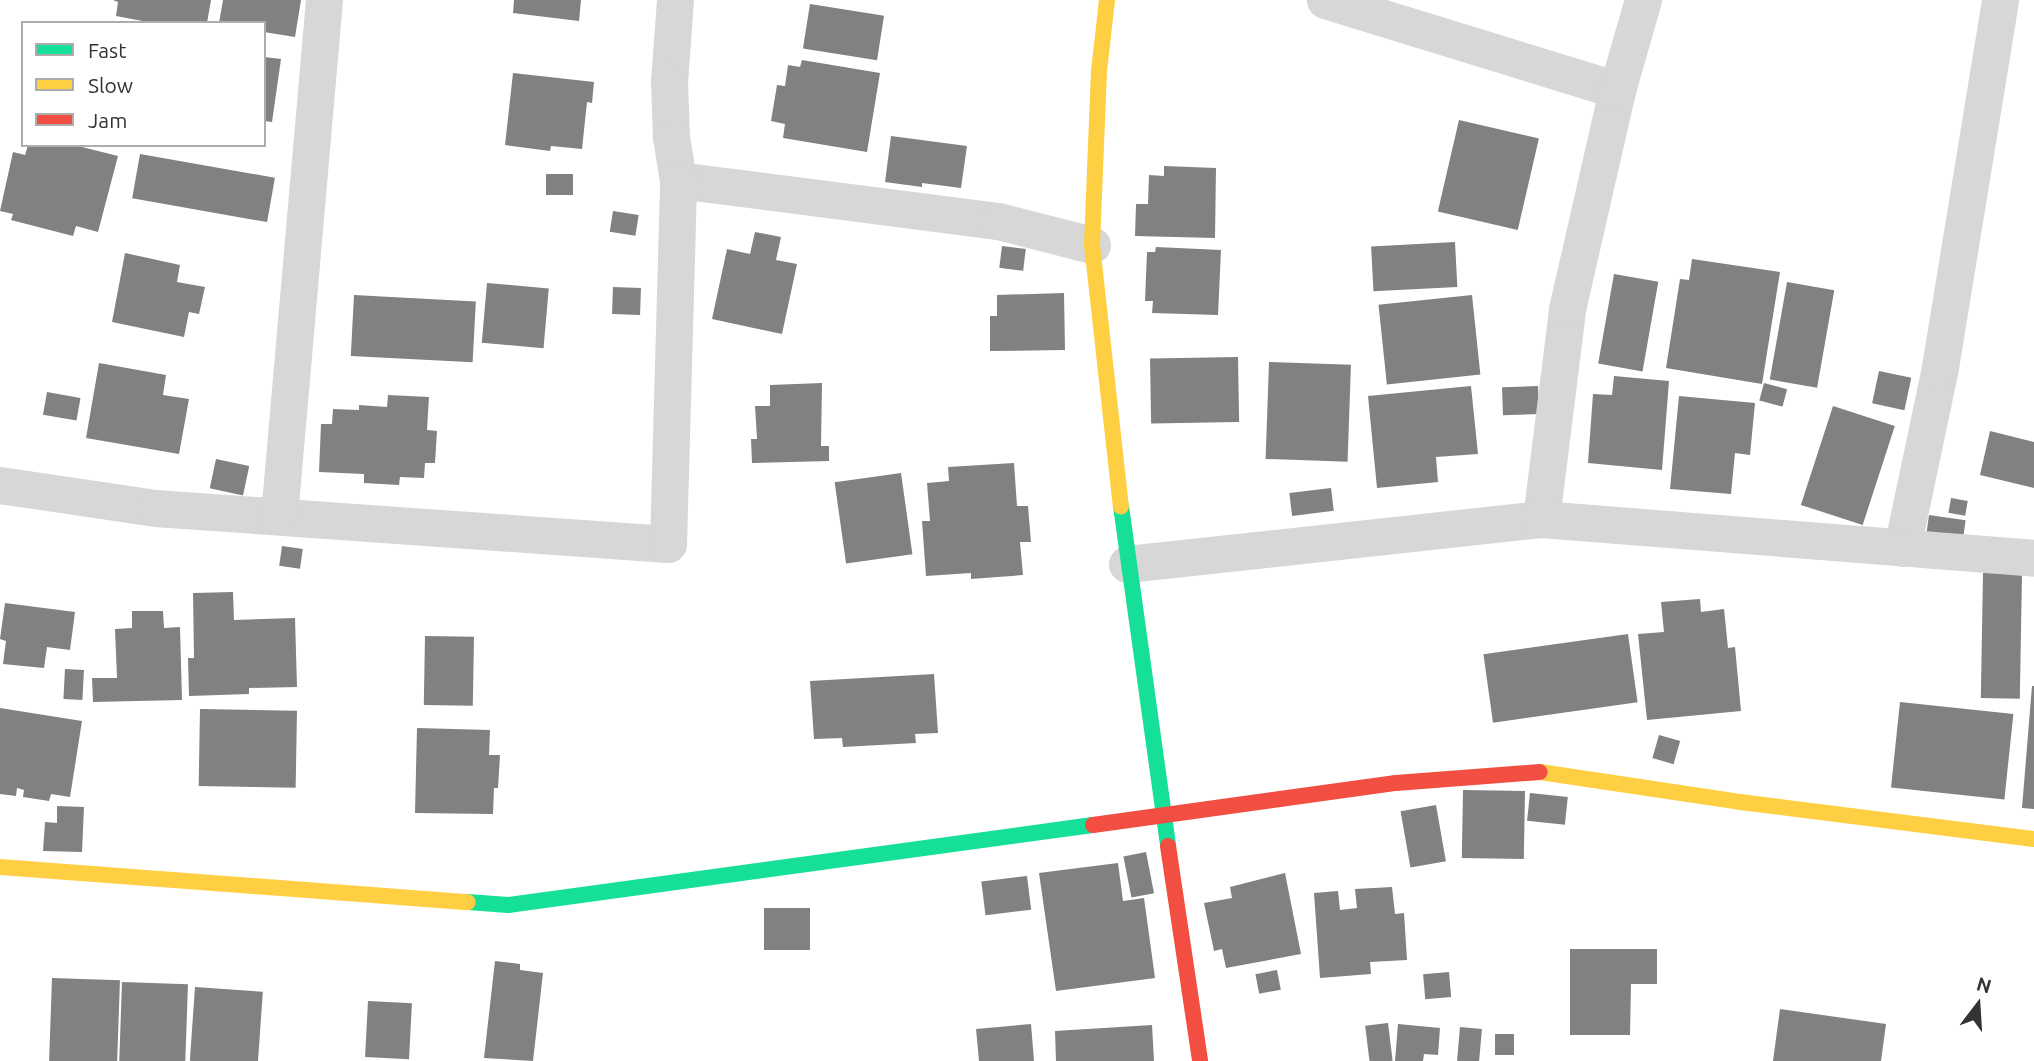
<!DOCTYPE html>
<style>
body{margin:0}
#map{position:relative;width:2034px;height:1061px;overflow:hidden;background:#fff;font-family:Ubuntu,sans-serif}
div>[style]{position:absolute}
.building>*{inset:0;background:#818181;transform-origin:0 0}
.street>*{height:37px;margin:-18.5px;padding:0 18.5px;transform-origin:18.5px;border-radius:18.5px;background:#d7d7d7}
.fast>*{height:16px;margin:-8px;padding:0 8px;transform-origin:8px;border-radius:8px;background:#16e098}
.slow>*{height:16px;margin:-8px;padding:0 8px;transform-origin:8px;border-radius:8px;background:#ffcf43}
.jam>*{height:16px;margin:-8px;padding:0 8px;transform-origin:8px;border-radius:8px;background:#f24e42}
span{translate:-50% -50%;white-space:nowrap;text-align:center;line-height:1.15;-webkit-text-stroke:7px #fff;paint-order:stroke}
.legend{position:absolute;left:21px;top:21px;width:245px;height:126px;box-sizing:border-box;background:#fff;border:2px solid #adadad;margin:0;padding:9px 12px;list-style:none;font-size:21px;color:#333}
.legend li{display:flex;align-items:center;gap:14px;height:35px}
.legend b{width:35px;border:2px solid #adadad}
.north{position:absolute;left:1943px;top:970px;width:70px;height:70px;-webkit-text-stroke:5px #fff;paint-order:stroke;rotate:17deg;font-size:19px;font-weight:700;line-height:28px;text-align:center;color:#333}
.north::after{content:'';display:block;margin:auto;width:24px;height:32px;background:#333;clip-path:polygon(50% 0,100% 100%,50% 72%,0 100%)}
</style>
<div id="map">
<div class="building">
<i style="clip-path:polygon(113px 0,211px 0,207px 23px,153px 23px,116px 16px,118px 2px)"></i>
<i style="clip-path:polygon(223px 0,301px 0,295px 37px,264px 32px,264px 23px,219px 23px)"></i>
<i style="clip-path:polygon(514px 0,581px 0,579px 21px,513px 13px)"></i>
<i style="left:810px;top:4px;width:75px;height:45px;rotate:9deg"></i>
<i style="clip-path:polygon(264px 57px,281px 59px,272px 122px,264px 121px)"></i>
<i style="clip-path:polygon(802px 60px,880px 73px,867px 152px,783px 138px,785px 124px,771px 121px,777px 85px,785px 86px,788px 65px,800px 67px)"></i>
<i style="clip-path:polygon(513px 73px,594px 82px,592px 103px,587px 102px,582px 149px,551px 146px,550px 151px,505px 145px)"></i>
<i style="left:1459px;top:120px;width:82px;height:94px;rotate:13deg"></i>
<i style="clip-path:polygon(891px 136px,967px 146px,961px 188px,922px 183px,922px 187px,885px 182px)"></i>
<i style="clip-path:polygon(28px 145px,74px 145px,118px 156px,98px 232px,76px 226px,73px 236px,11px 220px,13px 214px,0 211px,13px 152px,25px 155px)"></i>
<i style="left:140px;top:154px;width:137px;height:45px;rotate:10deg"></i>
<i style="clip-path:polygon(1164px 166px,1216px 168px,1215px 238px,1135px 236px,1136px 204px,1148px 204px,1149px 175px,1164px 176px)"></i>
<i style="left:546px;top:174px;width:27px;height:21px"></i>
<i style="left:613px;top:211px;width:26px;height:21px;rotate:9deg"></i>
<i style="clip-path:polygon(755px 232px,781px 237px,776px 260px,797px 264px,782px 334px,712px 319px,727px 249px,750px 254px)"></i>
<i style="left:1455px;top:242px;width:45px;height:84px;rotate:87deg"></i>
<i style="left:1002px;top:246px;width:24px;height:22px;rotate:7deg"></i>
<i style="clip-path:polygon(1156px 247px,1221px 250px,1218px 315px,1152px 313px,1153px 301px,1145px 301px,1147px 252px,1155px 252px)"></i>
<i style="clip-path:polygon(125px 253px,180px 265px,177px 282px,205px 287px,199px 314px,189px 312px,184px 337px,112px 322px)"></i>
<i style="clip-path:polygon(1692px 259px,1780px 272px,1762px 384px,1666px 368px,1680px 279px,1689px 280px)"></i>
<i style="left:1614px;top:274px;width:45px;height:91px;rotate:10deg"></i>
<i style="left:1787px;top:282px;width:48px;height:99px;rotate:10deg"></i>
<i style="left:487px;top:283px;width:62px;height:60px;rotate:5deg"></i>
<i style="left:613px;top:287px;width:28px;height:27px;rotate:2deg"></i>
<i style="clip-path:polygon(1064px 293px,1065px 350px,990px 351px,990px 316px,997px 316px,997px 295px)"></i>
<i style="left:354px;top:295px;width:122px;height:61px;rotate:3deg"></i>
<i style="left:1472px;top:295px;width:80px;height:94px;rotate:84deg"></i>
<i style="left:1238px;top:357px;width:65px;height:88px;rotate:89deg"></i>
<i style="left:1269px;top:362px;width:82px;height:97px;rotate:2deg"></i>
<i style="clip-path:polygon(99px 363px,166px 375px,163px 395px,189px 399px,179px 454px,86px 438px)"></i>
<i style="left:1879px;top:371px;width:33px;height:33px;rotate:12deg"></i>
<i style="clip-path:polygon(1614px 376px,1669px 381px,1662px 470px,1588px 463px,1593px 394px,1612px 395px)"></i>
<i style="clip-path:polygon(822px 383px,821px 446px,829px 446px,829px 461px,752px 463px,751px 439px,757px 439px,755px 406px,770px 406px,770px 385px)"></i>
<i style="left:1764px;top:383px;width:24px;height:18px;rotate:15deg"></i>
<i style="clip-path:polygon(1471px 386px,1478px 454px,1436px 457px,1438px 482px,1377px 488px,1368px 396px)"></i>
<i style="left:1538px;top:386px;width:28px;height:36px;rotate:88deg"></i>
<i style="left:47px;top:392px;width:34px;height:23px;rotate:10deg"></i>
<i style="clip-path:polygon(388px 395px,429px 397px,427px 430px,437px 431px,435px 463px,425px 463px,424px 478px,400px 477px,399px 485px,364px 483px,364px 474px,319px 472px,321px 424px,332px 424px,333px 409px,359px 410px,359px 405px,387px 407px)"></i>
<i style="clip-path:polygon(1679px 396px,1755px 403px,1750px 455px,1735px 453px,1731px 494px,1670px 489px)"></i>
<i style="left:1833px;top:406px;width:65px;height:104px;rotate:18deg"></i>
<i style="clip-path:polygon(1990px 431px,2034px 442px,2034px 488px,1980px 475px)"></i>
<i style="left:216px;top:459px;width:34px;height:30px;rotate:12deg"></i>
<i style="clip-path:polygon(1014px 463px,1017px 506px,1028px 506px,1031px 542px,1020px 542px,1023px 575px,971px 579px,971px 573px,926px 576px,922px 521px,930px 521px,927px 483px,949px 481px,948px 467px)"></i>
<i style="left:901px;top:473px;width:82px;height:67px;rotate:82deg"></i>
<i style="left:1331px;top:488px;width:23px;height:42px;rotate:83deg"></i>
<i style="left:1951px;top:498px;width:17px;height:15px;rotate:10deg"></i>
<i style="left:1929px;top:515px;width:37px;height:22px;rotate:8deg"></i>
<i style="left:282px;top:546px;width:21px;height:20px;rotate:8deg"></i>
<i style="left:1983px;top:573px;width:39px;height:125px;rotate:1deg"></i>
<i style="clip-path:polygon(233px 592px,234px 620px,295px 618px,297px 687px,249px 688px,249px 694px,189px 696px,188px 658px,194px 658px,193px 593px)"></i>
<i style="clip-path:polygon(1700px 599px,1701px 612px,1724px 609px,1728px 648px,1735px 647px,1741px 711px,1647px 720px,1638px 634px,1664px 632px,1661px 602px)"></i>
<i style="clip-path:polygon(5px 603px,75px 612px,70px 650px,47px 647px,44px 668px,3px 664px,6px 641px,0 639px)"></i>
<i style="clip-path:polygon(132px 611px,163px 611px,164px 628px,180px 627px,182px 700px,93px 702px,92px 678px,117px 678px,115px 629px,132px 628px)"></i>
<i style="left:1628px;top:634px;width:69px;height:146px;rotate:82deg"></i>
<i style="left:425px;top:636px;width:49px;height:69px;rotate:1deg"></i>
<i style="left:65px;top:669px;width:19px;height:30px;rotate:3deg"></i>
<i style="clip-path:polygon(934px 674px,938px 733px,915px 734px,916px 743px,843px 747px,842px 738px,814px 739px,810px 681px)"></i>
<i style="clip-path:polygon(2032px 686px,2034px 686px,2034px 809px,2022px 808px)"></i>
<i style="left:1900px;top:702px;width:114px;height:86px;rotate:6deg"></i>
<i style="clip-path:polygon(0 708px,82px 721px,70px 797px,51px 794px,49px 801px,23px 797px,24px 790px,17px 788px,16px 796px,0 794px)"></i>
<i style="left:200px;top:709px;width:97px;height:77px;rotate:1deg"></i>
<i style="clip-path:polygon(417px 728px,490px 730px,489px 755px,500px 755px,498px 788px,494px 788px,493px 814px,415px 813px)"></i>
<i style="left:1659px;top:735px;width:22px;height:24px;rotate:16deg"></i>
<i style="left:1463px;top:790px;width:62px;height:68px;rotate:1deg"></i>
<i style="left:1530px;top:793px;width:38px;height:28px;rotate:6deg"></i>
<i style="left:1436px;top:805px;width:57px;height:36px;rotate:80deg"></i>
<i style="clip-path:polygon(57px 806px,84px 807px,82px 852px,43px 851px,45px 822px,57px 823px)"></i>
<i style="left:1146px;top:852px;width:42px;height:23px;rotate:79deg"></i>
<i style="clip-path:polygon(1118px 863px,1123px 901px,1144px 898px,1155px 978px,1056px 991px,1039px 873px)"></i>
<i style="clip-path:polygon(1285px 873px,1301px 954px,1226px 968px,1222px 949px,1214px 951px,1204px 903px,1232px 898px,1230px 887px)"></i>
<i style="left:1027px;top:876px;width:34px;height:46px;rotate:83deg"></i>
<i style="clip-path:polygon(1392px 887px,1395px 914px,1404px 913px,1407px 960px,1370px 962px,1371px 974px,1320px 978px,1314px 893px,1338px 891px,1340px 910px,1357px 908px,1355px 889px)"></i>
<i style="left:764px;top:908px;width:46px;height:42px"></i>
<i style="clip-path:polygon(1570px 949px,1657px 949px,1657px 984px,1631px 984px,1630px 1035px,1570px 1035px)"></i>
<i style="clip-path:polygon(495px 961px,520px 964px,520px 970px,543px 973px,533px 1061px,484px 1058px)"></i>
<i style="left:1277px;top:970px;width:20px;height:22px;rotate:79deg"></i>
<i style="left:1449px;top:972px;width:25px;height:26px;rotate:85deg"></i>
<i style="left:52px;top:978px;width:68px;height:83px;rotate:2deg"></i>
<i style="left:122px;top:982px;width:66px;height:79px;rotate:2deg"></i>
<i style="left:195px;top:987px;width:68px;height:74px;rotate:4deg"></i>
<i style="left:368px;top:1001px;width:44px;height:56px;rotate:3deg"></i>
<i style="clip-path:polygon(1780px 1009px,1886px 1024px,1881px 1061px,1773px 1061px)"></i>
<i style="left:1388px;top:1023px;width:38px;height:23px;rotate:83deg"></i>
<i style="clip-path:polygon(1031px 1024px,1034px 1061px,979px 1061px,976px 1029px)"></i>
<i style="clip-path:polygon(1398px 1024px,1440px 1028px,1438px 1055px,1424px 1054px,1423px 1061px,1395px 1061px)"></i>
<i style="clip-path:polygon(1152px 1025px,1154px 1061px,1056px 1061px,1055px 1031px)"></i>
<i style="left:1460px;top:1027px;width:22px;height:34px;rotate:5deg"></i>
<i style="left:1495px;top:1034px;width:19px;height:21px"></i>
</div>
<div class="street">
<i style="left:675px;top:0;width:81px;rotate:94.2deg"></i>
<i style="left:669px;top:81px;width:56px;rotate:88deg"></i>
<i style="left:671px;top:137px;width:44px;rotate:80.8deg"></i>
<i style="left:678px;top:180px;width:323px;rotate:7.3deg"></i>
<i style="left:998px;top:221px;width:97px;rotate:14.3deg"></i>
<i style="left:1325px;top:0;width:306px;rotate:17.1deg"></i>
<i style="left:0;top:485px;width:157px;rotate:8.4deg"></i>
<i style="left:155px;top:508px;width:514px;rotate:4.01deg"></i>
<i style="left:668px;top:544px;width:364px;rotate:-88.4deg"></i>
<i style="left:279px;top:516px;width:518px;rotate:-85.02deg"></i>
<i style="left:1541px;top:519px;width:212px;rotate:-82.9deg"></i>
<i style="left:1567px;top:309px;width:225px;rotate:-77.1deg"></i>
<i style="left:1617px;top:90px;width:94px;rotate:-73.9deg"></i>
<i style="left:1902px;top:548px;width:185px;rotate:-78.1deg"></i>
<i style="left:1940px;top:367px;width:372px;rotate:-80.7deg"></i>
<i style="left:1127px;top:564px;width:416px;rotate:-6.2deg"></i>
<i style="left:1541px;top:519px;width:495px;rotate:4.5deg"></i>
</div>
<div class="fast">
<i style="left:1121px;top:506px;width:343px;rotate:82.1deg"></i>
<i style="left:468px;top:902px;width:40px;rotate:4.3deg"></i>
<i style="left:508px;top:905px;width:590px;rotate:-7.79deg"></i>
</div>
<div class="slow">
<i style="left:1107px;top:0;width:71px;rotate:96.4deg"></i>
<i style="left:1099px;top:71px;width:174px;rotate:92.3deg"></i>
<i style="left:1092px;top:245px;width:263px;rotate:83.7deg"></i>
<i style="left:1540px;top:772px;width:202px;rotate:8.5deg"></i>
<i style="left:1740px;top:802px;width:296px;rotate:7.2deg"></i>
<i style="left:0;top:867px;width:469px;rotate:4.3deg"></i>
</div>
<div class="jam">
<i style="left:1093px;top:825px;width:306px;rotate:-7.9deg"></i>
<i style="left:1396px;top:783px;width:144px;rotate:-4.4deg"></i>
<i style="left:1168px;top:846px;width:217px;rotate:81.5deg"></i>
</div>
<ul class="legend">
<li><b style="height:9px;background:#16e098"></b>Fast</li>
<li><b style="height:9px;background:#ffcf43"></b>Slow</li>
<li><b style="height:9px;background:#f24e42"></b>Jam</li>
</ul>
<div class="north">N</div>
</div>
